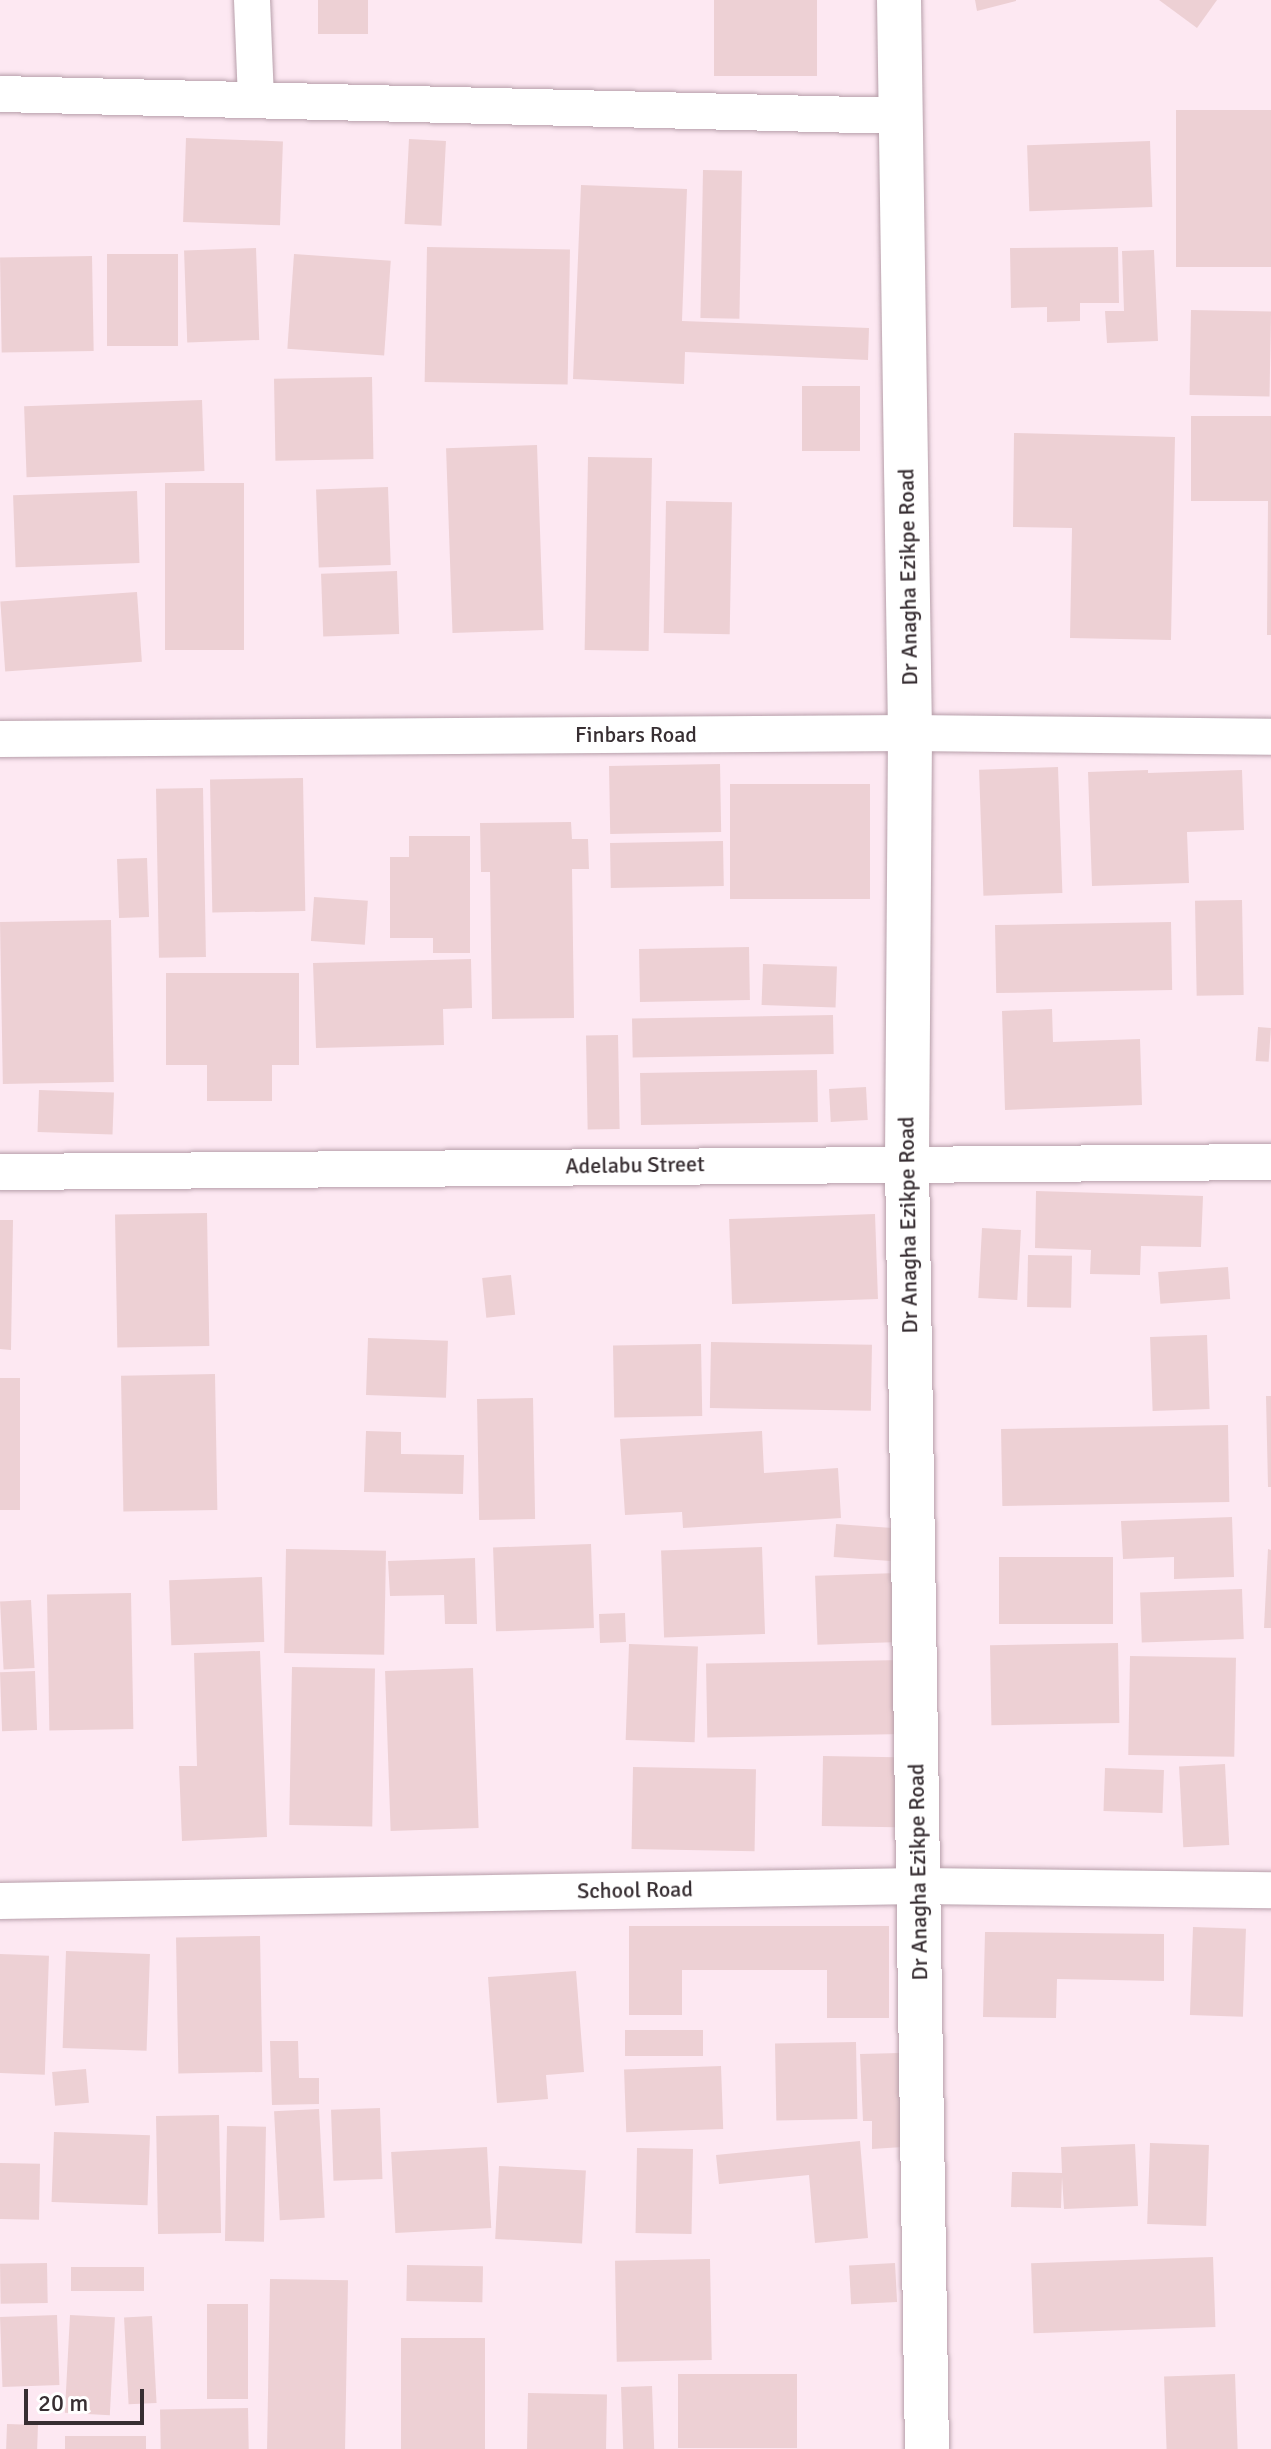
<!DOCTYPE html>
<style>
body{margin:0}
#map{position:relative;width:1271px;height:2449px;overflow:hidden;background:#fde8f2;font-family:Signika,sans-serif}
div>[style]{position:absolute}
.building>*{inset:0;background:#edd0d4;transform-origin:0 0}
.roads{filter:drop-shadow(0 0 2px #b79faa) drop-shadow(0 0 2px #b79faa)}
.minor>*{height:36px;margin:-18px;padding:0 18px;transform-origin:18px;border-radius:18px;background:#fff}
.tertiary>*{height:44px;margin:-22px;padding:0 22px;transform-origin:22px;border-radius:22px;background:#fff}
span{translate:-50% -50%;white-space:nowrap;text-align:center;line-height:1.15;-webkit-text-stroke:7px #fff;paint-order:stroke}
.street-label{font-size:22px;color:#372e32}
.scale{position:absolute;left:24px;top:2389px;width:120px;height:36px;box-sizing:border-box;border:4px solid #372e32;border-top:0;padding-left:10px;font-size:24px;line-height:28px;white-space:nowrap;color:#372e32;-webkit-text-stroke:6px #fff;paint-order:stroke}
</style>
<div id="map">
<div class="building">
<i style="left:318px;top:0;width:50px;height:34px"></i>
<i style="left:714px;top:0;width:103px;height:76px"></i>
<i style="clip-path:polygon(975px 0,1016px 0,1016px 1px,977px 11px)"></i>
<i style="clip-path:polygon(1159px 0,1217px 0,1197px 28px)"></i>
<i style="left:1271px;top:110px;width:157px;height:95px;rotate:90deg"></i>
<i style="left:186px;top:138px;width:97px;height:84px;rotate:2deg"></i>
<i style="left:409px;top:139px;width:37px;height:85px;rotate:3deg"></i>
<i style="left:1150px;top:141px;width:66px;height:123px;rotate:88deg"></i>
<i style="left:703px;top:170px;width:39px;height:148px;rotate:1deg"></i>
<i style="clip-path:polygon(581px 185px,687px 189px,682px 321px,869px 328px,868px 360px,685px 352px,684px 384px,573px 379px)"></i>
<i style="left:427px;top:247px;width:143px;height:135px;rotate:1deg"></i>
<i style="clip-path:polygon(1118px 247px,1119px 303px,1080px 303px,1080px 321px,1047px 322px,1047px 307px,1011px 308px,1010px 248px)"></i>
<i style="left:256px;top:248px;width:92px;height:72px;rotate:88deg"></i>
<i style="clip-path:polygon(1154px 250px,1158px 341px,1107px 343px,1105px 311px,1124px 311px,1122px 251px)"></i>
<i style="left:107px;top:254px;width:71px;height:92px"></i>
<i style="left:294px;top:254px;width:97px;height:95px;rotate:4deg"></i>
<i style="left:92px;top:256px;width:95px;height:92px;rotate:89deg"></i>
<i style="left:1191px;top:310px;width:80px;height:85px;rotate:1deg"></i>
<i style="left:372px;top:377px;width:82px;height:98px;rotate:89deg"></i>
<i style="left:802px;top:386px;width:58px;height:65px"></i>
<i style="left:202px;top:400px;width:71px;height:178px;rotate:88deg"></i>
<i style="clip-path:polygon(1191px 416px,1271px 416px,1271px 635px,1267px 635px,1268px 501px,1191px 501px)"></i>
<i style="clip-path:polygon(1014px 433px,1175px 437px,1171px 640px,1070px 638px,1072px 528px,1013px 527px)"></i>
<i style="left:537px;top:445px;width:185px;height:91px;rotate:88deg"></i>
<i style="left:588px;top:457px;width:64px;height:193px;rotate:1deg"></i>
<i style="left:165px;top:483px;width:79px;height:167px"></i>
<i style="left:388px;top:487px;width:78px;height:72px;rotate:88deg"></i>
<i style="left:137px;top:491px;width:72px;height:124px;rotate:88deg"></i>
<i style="left:666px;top:501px;width:66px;height:132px;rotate:1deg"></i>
<i style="left:397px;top:571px;width:63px;height:76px;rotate:88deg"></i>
<i style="left:137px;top:592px;width:70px;height:137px;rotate:86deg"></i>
<i style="left:720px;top:764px;width:68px;height:111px;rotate:89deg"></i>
<i style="left:1058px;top:767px;width:126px;height:79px;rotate:88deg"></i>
<i style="clip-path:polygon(1148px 770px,1148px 773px,1242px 770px,1244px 830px,1187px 832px,1189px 883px,1092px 886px,1088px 772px)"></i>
<i style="left:303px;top:778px;width:133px;height:93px;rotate:89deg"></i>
<i style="left:730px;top:784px;width:140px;height:115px"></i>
<i style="left:203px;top:788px;width:169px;height:47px;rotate:89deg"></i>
<i style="clip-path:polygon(571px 822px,572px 839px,588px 839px,589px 869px,572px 869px,574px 1018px,492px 1019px,490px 872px,481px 872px,480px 823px)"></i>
<i style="clip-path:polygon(409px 836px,470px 836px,470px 953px,433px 953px,433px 938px,390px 938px,390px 857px,409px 857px)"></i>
<i style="left:723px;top:841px;width:45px;height:113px;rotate:89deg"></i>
<i style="left:147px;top:858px;width:59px;height:30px;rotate:88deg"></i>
<i style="left:314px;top:897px;width:54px;height:44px;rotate:4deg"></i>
<i style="left:1242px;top:900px;width:95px;height:47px;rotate:89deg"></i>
<i style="left:111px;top:920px;width:162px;height:111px;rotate:89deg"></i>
<i style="left:1171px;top:922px;width:68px;height:176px;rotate:89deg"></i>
<i style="left:749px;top:947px;width:53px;height:110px;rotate:89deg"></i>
<i style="clip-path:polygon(471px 959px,472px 1008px,443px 1009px,444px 1045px,316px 1048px,313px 963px)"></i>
<i style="left:763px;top:964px;width:74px;height:41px;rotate:2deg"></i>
<i style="clip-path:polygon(166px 973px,299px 973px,299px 1065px,272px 1065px,272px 1101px,207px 1101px,207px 1065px,166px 1065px)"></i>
<i style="clip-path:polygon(1052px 1009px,1053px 1042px,1140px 1039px,1142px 1105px,1005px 1110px,1002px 1011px)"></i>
<i style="left:833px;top:1015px;width:39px;height:201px;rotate:89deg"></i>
<i style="left:1258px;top:1027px;width:13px;height:34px;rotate:4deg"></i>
<i style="left:618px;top:1035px;width:94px;height:32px;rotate:89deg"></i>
<i style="left:817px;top:1070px;width:52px;height:177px;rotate:89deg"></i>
<i style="left:866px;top:1087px;width:33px;height:37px;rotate:87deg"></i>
<i style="left:39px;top:1090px;width:75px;height:42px;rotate:2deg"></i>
<i style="clip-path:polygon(1036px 1191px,1203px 1196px,1201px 1247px,1141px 1246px,1140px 1275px,1090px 1274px,1091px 1250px,1035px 1248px)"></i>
<i style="left:207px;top:1213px;width:133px;height:92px;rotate:89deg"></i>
<i style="left:875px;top:1214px;width:85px;height:146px;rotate:88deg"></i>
<i style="clip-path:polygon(0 1220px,13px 1220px,11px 1350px,0 1349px)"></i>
<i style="left:982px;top:1228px;width:39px;height:70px;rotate:3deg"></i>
<i style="left:1028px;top:1255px;width:44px;height:52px;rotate:1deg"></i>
<i style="left:1228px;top:1267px;width:32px;height:70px;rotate:86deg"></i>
<i style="left:511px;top:1275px;width:40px;height:29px;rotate:84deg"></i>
<i style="left:1207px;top:1335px;width:74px;height:57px;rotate:88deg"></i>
<i style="left:368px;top:1338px;width:80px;height:57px;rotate:2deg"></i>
<i style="left:711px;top:1342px;width:161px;height:66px;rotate:1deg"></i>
<i style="left:701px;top:1344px;width:72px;height:88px;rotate:89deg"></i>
<i style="left:215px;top:1374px;width:136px;height:94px;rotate:89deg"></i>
<i style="left:0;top:1378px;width:20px;height:132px"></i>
<i style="clip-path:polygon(1266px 1396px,1271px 1396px,1271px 1487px,1268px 1487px)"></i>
<i style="left:533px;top:1398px;width:121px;height:56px;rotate:89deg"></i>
<i style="left:1228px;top:1425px;width:77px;height:227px;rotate:89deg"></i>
<i style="clip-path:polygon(366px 1431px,401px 1432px,401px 1454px,464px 1455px,463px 1494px,364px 1492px)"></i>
<i style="clip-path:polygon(762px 1431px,764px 1473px,838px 1468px,841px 1518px,683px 1528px,682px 1512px,625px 1515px,620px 1439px)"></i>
<i style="clip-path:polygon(1232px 1517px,1234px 1577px,1174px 1579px,1174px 1557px,1123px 1559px,1121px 1521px)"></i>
<i style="left:836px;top:1524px;width:57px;height:33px;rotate:4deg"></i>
<i style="left:591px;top:1544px;width:84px;height:98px;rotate:88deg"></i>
<i style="left:762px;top:1547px;width:87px;height:101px;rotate:88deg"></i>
<i style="left:286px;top:1549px;width:100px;height:104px;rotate:1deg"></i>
<i style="clip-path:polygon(1268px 1549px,1271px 1550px,1271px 1628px,1264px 1628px)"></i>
<i style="left:999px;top:1557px;width:114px;height:67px"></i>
<i style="clip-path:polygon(475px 1558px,477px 1624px,445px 1624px,444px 1595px,390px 1596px,388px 1561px)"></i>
<i style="left:897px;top:1573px;width:69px;height:82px;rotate:88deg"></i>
<i style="left:262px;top:1577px;width:65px;height:93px;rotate:88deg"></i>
<i style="left:1242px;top:1589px;width:50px;height:102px;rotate:88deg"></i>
<i style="left:131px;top:1593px;width:136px;height:84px;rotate:89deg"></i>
<i style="left:31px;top:1600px;width:68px;height:31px;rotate:87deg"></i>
<i style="left:625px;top:1613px;width:29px;height:26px;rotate:88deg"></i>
<i style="left:1118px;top:1643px;width:80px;height:128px;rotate:89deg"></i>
<i style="left:629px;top:1644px;width:69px;height:96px;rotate:2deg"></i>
<i style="clip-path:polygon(260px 1651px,267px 1837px,182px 1841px,179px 1766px,197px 1766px,194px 1653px)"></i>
<i style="left:1130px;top:1656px;width:106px;height:99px;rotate:1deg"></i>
<i style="left:904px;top:1660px;width:74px;height:198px;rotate:89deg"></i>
<i style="left:292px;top:1667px;width:83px;height:158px;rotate:1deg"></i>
<i style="left:473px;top:1668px;width:160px;height:88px;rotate:88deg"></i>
<i style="left:35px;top:1671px;width:59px;height:35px;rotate:88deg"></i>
<i style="left:823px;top:1756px;width:74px;height:70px;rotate:1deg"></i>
<i style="left:1225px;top:1764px;width:81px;height:46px;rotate:87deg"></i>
<i style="left:633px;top:1767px;width:123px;height:82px;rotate:1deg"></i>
<i style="left:1105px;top:1768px;width:59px;height:43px;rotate:2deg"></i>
<i style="clip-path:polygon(629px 1926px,889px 1926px,889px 2018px,827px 2018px,827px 1970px,682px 1970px,682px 2015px,629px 2015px)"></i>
<i style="left:1193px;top:1927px;width:53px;height:88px;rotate:2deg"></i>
<i style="clip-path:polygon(985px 1932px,1164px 1934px,1164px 1981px,1057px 1979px,1056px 2018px,983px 2017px)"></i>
<i style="left:260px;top:1936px;width:136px;height:84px;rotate:89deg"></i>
<i style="left:66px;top:1951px;width:84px;height:97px;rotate:2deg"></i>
<i style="left:0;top:1954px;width:49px;height:119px;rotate:2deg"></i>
<i style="clip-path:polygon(576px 1971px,584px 2072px,546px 2075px,548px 2099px,497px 2103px,488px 1977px)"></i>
<i style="left:703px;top:2030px;width:26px;height:78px;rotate:90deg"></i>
<i style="clip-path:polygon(270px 2041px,298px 2041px,299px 2078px,319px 2078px,319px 2104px,272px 2105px)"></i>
<i style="left:856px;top:2042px;width:77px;height:81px;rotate:89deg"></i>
<i style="clip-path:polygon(899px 2053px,903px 2147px,872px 2149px,872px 2121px,863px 2121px,860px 2054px)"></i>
<i style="left:721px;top:2066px;width:63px;height:97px;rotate:88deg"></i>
<i style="left:86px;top:2069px;width:34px;height:34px;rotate:85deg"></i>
<i style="left:380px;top:2108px;width:71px;height:49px;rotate:88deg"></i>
<i style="left:319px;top:2109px;width:109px;height:45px;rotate:87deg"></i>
<i style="left:219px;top:2115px;width:118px;height:63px;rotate:89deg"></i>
<i style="left:227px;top:2126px;width:39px;height:115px;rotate:1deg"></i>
<i style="left:54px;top:2132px;width:96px;height:70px;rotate:2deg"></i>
<i style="clip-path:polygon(860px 2141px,868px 2238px,815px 2243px,809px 2175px,719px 2184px,716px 2155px)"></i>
<i style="left:1150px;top:2143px;width:59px;height:81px;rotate:2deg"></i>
<i style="clip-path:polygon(1135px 2144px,1138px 2206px,1064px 2209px,1062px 2177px,1061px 2208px,1011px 2207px,1012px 2172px,1062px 2173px,1061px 2147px)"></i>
<i style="left:487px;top:2147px;width:81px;height:96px;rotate:87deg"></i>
<i style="left:637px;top:2148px;width:56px;height:85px;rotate:1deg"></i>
<i style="left:0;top:2163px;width:40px;height:56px;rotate:1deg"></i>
<i style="left:499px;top:2166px;width:87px;height:73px;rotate:3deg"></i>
<i style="left:1213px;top:2257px;width:70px;height:182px;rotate:88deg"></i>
<i style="left:710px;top:2259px;width:101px;height:95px;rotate:89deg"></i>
<i style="left:47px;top:2263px;width:40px;height:47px;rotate:89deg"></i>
<i style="left:895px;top:2263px;width:39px;height:46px;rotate:87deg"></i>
<i style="left:407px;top:2265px;width:76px;height:36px;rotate:1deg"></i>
<i style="left:71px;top:2267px;width:73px;height:24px"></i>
<i style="left:270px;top:2279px;width:78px;height:170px;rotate:1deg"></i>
<i style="left:207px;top:2304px;width:41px;height:95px"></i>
<i style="left:57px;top:2315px;width:70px;height:57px;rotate:88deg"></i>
<i style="left:70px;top:2315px;width:45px;height:98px;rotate:3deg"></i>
<i style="left:152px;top:2316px;width:87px;height:28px;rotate:87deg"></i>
<i style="left:401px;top:2338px;width:84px;height:111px"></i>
<i style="left:678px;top:2374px;width:119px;height:74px"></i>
<i style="left:1235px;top:2374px;width:75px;height:71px;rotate:88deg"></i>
<i style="left:652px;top:2386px;width:63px;height:31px;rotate:88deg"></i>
<i style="left:528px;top:2393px;width:79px;height:56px;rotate:1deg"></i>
<i style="left:248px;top:2408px;width:41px;height:88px;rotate:89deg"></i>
<i style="left:7px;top:2424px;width:31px;height:25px;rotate:2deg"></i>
<i style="left:65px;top:2436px;width:81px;height:13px"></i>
</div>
<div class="roads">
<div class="minor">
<i style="left:252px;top:0;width:98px;rotate:87.7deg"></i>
<i style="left:0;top:94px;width:901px;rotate:1.4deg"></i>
<i style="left:0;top:739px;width:910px;rotate:-0.38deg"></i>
<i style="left:910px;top:733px;width:361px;rotate:0.6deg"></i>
<i style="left:0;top:1172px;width:1271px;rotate:-0.45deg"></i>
<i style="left:0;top:1901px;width:919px;rotate:-0.94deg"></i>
<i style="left:919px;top:1886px;width:352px;rotate:0.7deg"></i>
</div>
<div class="tertiary">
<i style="left:899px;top:0;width:733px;rotate:89.14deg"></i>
<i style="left:910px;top:733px;width:430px;rotate:90.4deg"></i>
<i style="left:907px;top:1163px;width:1286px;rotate:89.11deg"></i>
</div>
</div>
<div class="street-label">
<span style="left:908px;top:577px;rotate:-91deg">Dr Anagha Ezikpe Road</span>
<span style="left:636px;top:735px">Finbars Road</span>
<span style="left:635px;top:1165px;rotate:-1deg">Adelabu Street</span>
<span style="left:908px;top:1225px;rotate:-91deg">Dr Anagha Ezikpe Road</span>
<span style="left:918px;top:1872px;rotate:-91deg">Dr Anagha Ezikpe Road</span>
<span style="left:635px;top:1890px;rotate:-1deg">School Road</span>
</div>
<div class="scale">20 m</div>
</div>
